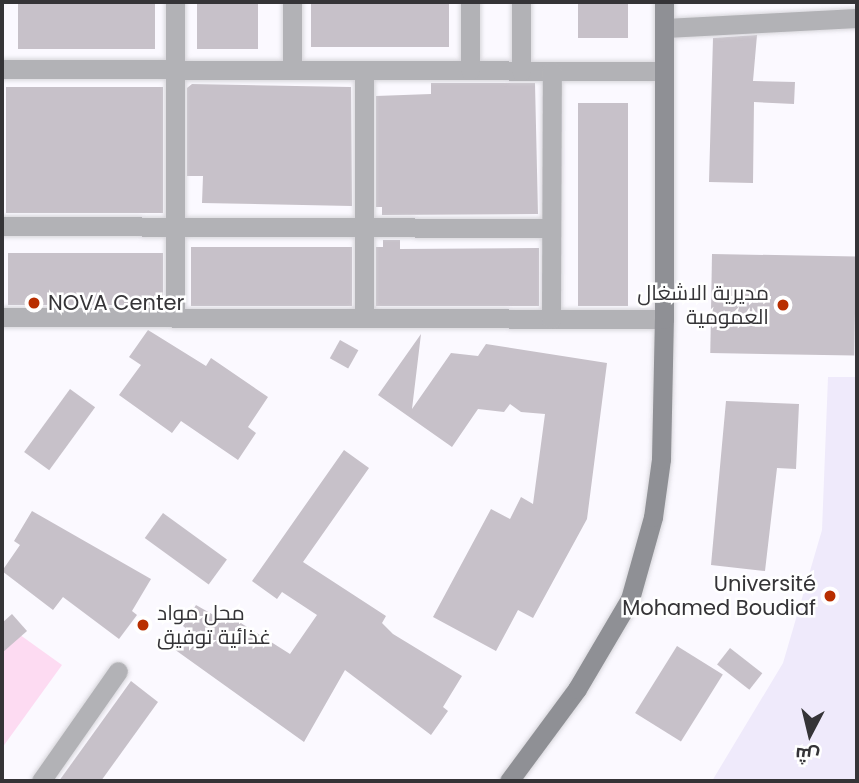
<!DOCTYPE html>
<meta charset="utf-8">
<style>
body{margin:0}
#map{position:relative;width:859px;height:783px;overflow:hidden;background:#fbf9ff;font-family:Poppins,Cairo,sans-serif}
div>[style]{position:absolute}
.built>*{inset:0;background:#efeafb}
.green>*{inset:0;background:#fddbf2}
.building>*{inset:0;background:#c7c1c9;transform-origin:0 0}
.roads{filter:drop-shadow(0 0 2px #d7d6db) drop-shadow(0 0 2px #d7d6db)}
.minor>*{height:19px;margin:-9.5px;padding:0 9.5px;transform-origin:9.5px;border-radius:9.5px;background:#b2b2b6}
.secondary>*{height:19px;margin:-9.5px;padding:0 9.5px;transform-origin:9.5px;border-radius:9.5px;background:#8f9095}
.dots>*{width:19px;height:19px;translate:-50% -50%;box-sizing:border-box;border:4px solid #fff;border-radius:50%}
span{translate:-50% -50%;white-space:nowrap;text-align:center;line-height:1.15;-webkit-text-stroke:5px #fff;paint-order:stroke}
.poi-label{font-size:21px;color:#353437}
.right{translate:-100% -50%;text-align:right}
.left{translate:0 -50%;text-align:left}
.frame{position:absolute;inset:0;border:4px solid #353437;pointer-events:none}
.north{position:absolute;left:775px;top:699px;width:70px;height:70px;-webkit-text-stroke:5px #fff;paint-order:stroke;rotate:187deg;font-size:19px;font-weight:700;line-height:28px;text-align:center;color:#353437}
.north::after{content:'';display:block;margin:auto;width:24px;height:32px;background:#353437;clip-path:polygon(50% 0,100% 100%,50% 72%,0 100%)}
</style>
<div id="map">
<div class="built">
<i style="clip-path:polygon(828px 377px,857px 377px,857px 781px,712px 781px,783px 663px,822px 530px)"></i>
</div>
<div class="green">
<i style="clip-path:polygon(2px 622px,62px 665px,2px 748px)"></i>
</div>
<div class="building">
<i style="left:18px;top:2px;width:137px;height:47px"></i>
<i style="left:197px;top:2px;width:61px;height:47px"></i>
<i style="left:311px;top:2px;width:138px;height:45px"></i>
<i style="left:578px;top:2px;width:50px;height:36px"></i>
<i style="clip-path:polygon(757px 35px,753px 81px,795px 82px,794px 104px,754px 102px,753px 183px,709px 182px,713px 38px)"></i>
<i style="clip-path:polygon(431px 83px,535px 83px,538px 214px,382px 215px,382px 207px,376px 207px,376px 96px,431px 94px)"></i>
<i style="clip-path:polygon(192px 84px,351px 87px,352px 206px,202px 203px,203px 176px,187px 176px,187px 88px)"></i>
<i style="left:6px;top:87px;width:157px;height:126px"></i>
<i style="left:578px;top:103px;width:50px;height:203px"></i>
<i style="clip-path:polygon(383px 240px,400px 240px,400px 249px,539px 248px,539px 306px,376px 306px,376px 247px,383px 247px)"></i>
<i style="left:352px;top:247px;width:59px;height:161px;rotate:90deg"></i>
<i style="left:163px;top:253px;width:52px;height:155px;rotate:90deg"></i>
<i style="left:712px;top:254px;width:144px;height:99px;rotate:1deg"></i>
<i style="clip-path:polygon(148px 330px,206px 366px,211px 358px,268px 397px,248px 427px,256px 433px,238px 460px,181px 421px,172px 433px,119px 395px,141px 365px,129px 357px)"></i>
<i style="clip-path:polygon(421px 334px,412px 409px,451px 353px,478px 356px,486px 344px,607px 363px,587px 519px,533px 618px,518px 610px,496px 651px,433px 617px,491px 509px,510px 519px,521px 497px,533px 504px,545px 414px,521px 412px,510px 404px,504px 412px,478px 409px,452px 447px,378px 395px)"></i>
<i style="left:340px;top:340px;width:21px;height:21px;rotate:29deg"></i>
<i style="left:70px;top:389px;width:31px;height:78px;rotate:36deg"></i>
<i style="clip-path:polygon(726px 401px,799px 404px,796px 469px,777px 468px,765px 571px,711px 565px)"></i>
<i style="clip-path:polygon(344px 450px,369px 468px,303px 562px,386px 616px,382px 623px,393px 634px,462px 676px,443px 707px,448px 711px,431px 735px,345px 670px,304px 742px,174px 649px,188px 630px,183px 626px,196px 605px,224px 621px,228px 615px,290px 654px,317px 615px,282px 592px,277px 599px,252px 581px)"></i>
<i style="clip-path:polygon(32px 511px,151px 579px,132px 611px,137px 615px,119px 639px,63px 597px,53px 610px,2px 571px,20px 545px,14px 541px)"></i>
<i style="left:163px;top:513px;width:79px;height:31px;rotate:36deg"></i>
<i style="clip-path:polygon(12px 614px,27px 631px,2px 653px,2px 623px)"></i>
<i style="left:677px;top:646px;width:54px;height:79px;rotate:32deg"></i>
<i style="left:730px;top:648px;width:41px;height:21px;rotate:38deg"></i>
<i style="clip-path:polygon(131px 681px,158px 702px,101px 781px,59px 781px)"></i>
</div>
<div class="roads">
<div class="minor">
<i style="left:665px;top:28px;width:192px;rotate:-3deg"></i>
<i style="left:2px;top:69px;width:662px;rotate:0.17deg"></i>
<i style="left:292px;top:70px;width:68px;rotate:-90deg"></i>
<i style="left:470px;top:70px;width:68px;rotate:-90deg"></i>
<i style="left:521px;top:71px;width:69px;rotate:-90deg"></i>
<i style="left:2px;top:226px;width:549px;rotate:0.21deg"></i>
<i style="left:2px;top:317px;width:662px;rotate:0.17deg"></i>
<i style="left:175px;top:318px;width:316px;rotate:-90deg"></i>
<i style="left:364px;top:318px;width:248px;rotate:-90deg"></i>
<i style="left:551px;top:319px;width:248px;rotate:-89.8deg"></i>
<i style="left:41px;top:781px;width:134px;rotate:-55deg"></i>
</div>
<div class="secondary">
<i style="left:509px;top:781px;width:114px;rotate:-53.5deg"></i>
<i style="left:577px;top:689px;width:104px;rotate:-59.5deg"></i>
<i style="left:630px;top:599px;width:85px;rotate:-74.3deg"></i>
<i style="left:653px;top:517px;width:59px;rotate:-82.1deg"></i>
<i style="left:661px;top:459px;width:140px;rotate:-88.8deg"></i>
<i style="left:664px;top:319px;width:317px;rotate:-90deg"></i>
</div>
</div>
<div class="dots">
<i style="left:34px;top:303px;background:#b82e00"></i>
<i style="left:783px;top:305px;background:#b82e00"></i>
<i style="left:830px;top:596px;background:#b82e00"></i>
<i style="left:143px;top:625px;background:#b82e00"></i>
</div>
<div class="poi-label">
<span class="right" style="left:769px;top:305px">مديرية الاشغال<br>العمومية</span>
<span class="left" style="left:48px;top:303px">NOVA Center</span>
<span class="right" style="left:816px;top:596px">Université<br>Mohamed Boudiaf</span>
<span class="left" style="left:157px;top:625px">محل مواد<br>غذائية توفيق</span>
</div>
<div class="frame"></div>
<div class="north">ش</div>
</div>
